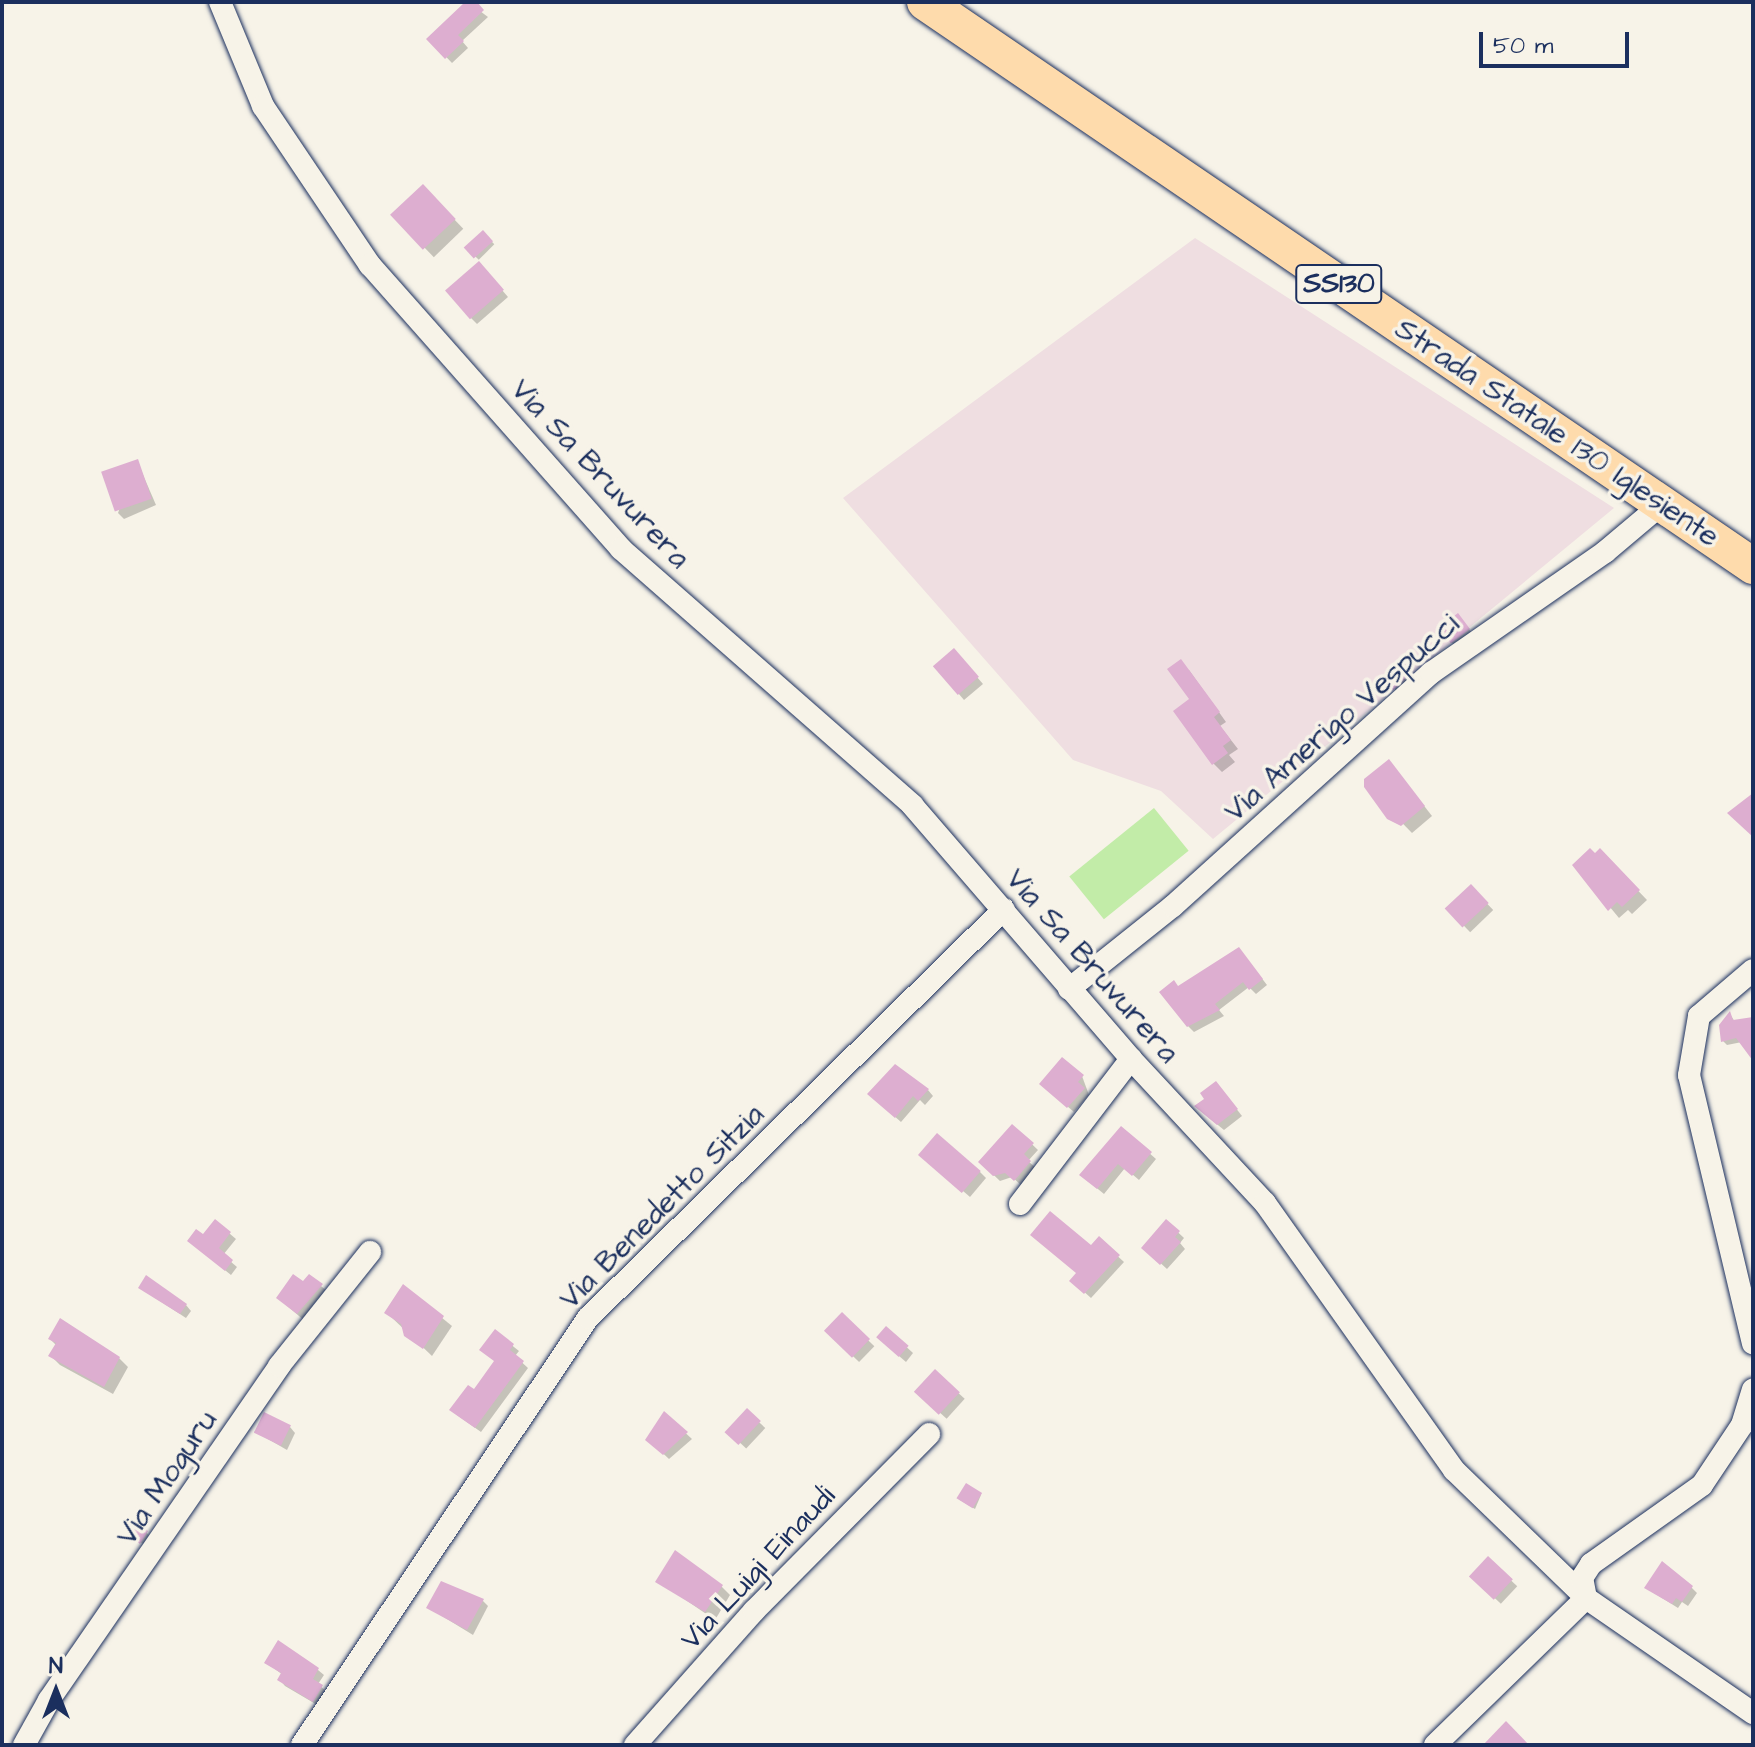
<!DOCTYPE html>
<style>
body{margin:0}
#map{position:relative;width:1755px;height:1747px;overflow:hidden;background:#f7f3e8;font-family:"Architects Daughter",sans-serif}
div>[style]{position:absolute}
.built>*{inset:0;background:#efdee1}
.green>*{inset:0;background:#c2eca8;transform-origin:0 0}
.shadow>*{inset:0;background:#0003;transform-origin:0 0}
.building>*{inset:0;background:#ddaed0;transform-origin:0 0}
.roads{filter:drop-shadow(0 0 2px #1b2f5e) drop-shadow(0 0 2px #1b2f5e)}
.minor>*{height:22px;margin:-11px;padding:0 11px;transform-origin:11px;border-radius:11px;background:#f7f3e8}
.primary>*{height:36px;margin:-18px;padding:0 18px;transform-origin:18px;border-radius:18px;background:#fedbac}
span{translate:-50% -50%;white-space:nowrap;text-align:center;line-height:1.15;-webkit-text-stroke:7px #f7f3e8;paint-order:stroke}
.shield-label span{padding:2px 6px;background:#f7f3e8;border:2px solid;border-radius:6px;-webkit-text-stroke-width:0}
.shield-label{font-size:28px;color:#1b2f5e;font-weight:700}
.street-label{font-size:30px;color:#1b2f5e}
.frame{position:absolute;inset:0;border:4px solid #1b2f5e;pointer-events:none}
.north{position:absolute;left:16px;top:1651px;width:80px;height:80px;-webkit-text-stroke:6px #f7f3e8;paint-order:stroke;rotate:0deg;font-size:22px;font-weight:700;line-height:32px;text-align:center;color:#1b2f5e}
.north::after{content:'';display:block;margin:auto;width:28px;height:36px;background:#1b2f5e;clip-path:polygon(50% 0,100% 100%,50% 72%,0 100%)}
.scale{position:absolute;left:1479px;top:32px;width:150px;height:36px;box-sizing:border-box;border:4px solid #1b2f5e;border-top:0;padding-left:10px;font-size:24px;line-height:28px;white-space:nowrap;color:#1b2f5e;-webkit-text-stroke:6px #f7f3e8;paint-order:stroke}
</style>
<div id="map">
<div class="built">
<i style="clip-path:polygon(1195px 238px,1614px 508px,1213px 839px,1161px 791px,1073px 760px,843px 498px)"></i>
</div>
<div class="green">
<i style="left:1154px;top:808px;width:55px;height:109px;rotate:51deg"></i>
</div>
<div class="shadow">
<i style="clip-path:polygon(468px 2px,488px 17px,462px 41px,468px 48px,452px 63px,429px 39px)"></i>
<i style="left:423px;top:187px;width:58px;height:41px;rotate:46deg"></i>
<i style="left:483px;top:233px;width:16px;height:22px;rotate:45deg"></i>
<i style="clip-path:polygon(484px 269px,508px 297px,477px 324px,471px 318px)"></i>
<i style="clip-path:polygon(137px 461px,156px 505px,124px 519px,118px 513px)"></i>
<i style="clip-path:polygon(1458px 616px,1477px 639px,1460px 651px,1451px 642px)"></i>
<i style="clip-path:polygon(959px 656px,983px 684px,964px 700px,935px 666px)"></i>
<i style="left:1403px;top:664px;width:23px;height:23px;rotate:47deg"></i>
<i style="clip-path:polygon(1189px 670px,1226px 722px,1220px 726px,1238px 749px,1229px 755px,1235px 762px,1222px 772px,1213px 763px,1192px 700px)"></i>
<i style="clip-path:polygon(1397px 771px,1432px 816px,1412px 833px,1366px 786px)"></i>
<i style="clip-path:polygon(1600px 851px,1647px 900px,1632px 914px,1628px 910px,1619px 918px,1575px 865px)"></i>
<i style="left:1471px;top:887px;width:32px;height:32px;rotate:46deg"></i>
<i style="clip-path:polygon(1244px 955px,1267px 985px,1256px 994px,1249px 987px,1219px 1010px,1224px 1016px,1194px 1032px,1188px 1026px)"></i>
<i style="clip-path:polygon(1730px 1014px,1735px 1022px,1753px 1019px,1753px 1056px,1742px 1042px,1727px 1045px,1723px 1041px)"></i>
<i style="clip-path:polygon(1082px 1076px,1089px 1095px,1074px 1112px,1047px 1089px)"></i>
<i style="clip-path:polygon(1221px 1089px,1242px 1116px,1224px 1130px,1202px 1112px,1207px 1099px)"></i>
<i style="clip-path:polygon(928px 1090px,933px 1096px,925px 1105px,920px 1100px,901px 1122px,876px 1100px)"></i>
<i style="clip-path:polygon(1013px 1126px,1038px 1150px,1028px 1161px,1036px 1168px,1021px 1185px,1012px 1177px,1000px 1181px,980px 1162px)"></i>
<i style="clip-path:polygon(1122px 1129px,1156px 1159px,1139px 1180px,1125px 1168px,1104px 1194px,1087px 1180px)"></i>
<i style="clip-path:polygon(927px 1160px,980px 1172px,986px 1178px,970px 1197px)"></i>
<i style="clip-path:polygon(216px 1222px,236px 1239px,223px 1255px,237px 1267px,231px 1275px,195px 1246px)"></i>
<i style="clip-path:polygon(1167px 1222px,1184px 1238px,1180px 1243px,1185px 1249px,1167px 1269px,1144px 1248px)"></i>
<i style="clip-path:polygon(1099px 1239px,1124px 1262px,1091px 1298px,1072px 1281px)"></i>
<i style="left:309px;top:1276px;width:23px;height:37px;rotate:40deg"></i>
<i style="clip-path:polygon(404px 1287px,452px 1326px,432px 1356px,387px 1313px)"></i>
<i style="clip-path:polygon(140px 1288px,186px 1305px,191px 1311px,186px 1318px)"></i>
<i style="left:842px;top:1315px;width:45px;height:22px;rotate:44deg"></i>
<i style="clip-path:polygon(886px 1328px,913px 1353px,906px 1362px,884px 1343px)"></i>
<i style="clip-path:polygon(495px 1332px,519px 1351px,515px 1356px,528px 1368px,481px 1432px,457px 1415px,495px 1362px)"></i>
<i style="clip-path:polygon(50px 1339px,119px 1358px,128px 1367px,113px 1394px,60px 1365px,51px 1356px,57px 1346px)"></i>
<i style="left:935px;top:1372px;width:40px;height:27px;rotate:42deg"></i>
<i style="left:747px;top:1411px;width:25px;height:28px;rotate:43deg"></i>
<i style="clip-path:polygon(665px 1414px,692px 1439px,669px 1459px,654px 1445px)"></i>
<i style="clip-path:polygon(290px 1427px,295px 1433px,287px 1450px,254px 1431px)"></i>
<i style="clip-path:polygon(981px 1495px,975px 1509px,960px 1500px)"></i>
<i style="clip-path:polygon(139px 1526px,149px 1535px,143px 1544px,131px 1535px)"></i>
<i style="left:1488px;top:1559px;width:40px;height:24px;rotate:43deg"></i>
<i style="clip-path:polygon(658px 1581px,721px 1586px,730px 1595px,715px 1620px)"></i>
<i style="clip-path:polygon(1691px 1587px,1697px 1593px,1688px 1606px,1682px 1602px,1678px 1608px,1646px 1588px)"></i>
<i style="clip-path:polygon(483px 1601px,488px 1606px,473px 1635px,429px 1608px)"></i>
<i style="clip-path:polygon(267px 1663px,318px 1670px,324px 1675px,318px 1684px,327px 1692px,319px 1706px,285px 1686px,280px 1680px,283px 1675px)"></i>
</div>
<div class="building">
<i style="clip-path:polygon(465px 2px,477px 2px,484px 10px,458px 35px,464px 41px,445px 59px,426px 39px)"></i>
<i style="left:423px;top:184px;width:48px;height:45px;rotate:47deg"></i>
<i style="left:483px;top:230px;width:15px;height:26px;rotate:48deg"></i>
<i style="left:479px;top:261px;width:38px;height:45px;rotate:49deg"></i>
<i style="left:138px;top:459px;width:42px;height:39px;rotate:71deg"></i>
<i style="left:1458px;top:613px;width:20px;height:24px;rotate:53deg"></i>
<i style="left:954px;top:648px;width:38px;height:28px;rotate:49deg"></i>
<i style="clip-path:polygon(1181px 659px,1220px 712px,1214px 717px,1231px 740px,1223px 746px,1228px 753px,1212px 765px,1173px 711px,1189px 699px,1167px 669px)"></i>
<i style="left:1403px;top:662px;width:13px;height:27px;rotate:45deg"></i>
<i style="clip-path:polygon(1389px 759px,1425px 806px,1401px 826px,1387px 819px,1364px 787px,1364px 779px)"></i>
<i style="clip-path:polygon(1753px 793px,1753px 837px,1727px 813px)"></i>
<i style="clip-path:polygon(1590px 848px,1595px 853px,1600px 848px,1640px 890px,1622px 907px,1617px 902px,1608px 911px,1572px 865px)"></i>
<i style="left:1471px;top:884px;width:26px;height:36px;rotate:47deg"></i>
<i style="clip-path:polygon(1239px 947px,1263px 979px,1249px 990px,1243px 982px,1215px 1004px,1220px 1010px,1187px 1027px,1159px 992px,1174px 980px,1178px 986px)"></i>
<i style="clip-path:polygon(1730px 1011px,1733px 1020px,1753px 1017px,1753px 1061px,1736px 1038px,1721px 1042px,1719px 1025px)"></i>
<i style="clip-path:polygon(1062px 1057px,1084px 1075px,1078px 1082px,1085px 1088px,1067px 1108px,1039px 1084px)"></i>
<i style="clip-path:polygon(895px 1064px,929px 1089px,918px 1101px,913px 1096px,895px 1118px,867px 1094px)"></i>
<i style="clip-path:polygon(1216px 1081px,1238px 1109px,1217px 1125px,1194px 1106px,1204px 1099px,1200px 1093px)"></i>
<i style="clip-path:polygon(1012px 1124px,1034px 1143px,1024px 1154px,1031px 1161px,1014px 1181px,1005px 1173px,993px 1176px,978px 1162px)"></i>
<i style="clip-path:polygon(1121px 1126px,1152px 1152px,1132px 1176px,1118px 1164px,1097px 1189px,1079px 1175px)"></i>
<i style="left:937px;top:1133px;width:58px;height:29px;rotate:41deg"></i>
<i style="clip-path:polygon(1050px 1211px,1091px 1245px,1099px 1236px,1120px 1255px,1084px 1294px,1069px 1281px,1076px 1273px,1030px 1235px)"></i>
<i style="clip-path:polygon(215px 1219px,231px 1232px,219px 1248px,233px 1260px,225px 1271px,187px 1241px,196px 1229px,203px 1234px)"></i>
<i style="clip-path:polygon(1166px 1219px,1180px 1231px,1175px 1237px,1181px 1242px,1160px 1265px,1141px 1248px)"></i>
<i style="clip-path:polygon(293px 1274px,303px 1281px,309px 1274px,323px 1284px,297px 1314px,276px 1298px)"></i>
<i style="clip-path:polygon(146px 1275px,187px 1304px,180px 1314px,138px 1288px)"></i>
<i style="clip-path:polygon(403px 1284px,444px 1316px,423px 1349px,404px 1336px,401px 1324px,384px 1313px)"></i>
<i style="left:842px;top:1312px;width:39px;height:26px;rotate:44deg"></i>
<i style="clip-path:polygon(60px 1318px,120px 1357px,104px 1387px,48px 1356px,56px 1343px,48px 1339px)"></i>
<i style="left:886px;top:1326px;width:30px;height:15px;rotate:41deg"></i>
<i style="clip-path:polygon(495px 1329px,514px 1344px,510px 1350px,524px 1361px,475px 1428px,449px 1410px,468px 1385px,474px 1389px,494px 1361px,479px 1350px)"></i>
<i style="left:935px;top:1369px;width:34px;height:31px;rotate:43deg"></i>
<i style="left:747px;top:1408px;width:19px;height:33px;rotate:43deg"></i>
<i style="clip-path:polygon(664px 1411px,688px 1432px,663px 1455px,645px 1440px)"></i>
<i style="left:264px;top:1412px;width:30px;height:23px;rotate:26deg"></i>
<i style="left:966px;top:1483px;width:19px;height:18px;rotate:32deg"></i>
<i style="clip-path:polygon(138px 1523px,148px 1531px,140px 1544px,128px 1535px)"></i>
<i style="clip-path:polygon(675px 1550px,723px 1585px,705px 1612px,655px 1582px)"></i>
<i style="left:1488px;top:1556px;width:34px;height:28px;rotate:43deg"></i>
<i style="clip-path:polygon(1662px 1561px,1693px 1586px,1682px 1602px,1676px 1598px,1672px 1604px,1644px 1588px)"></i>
<i style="clip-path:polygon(441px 1581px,484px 1599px,467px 1630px,426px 1608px)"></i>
<i style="clip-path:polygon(278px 1640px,319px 1668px,313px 1679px,323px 1685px,313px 1702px,277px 1680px,281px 1673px,264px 1663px)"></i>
<i style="clip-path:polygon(1506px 1721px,1529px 1745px,1483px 1745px)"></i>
</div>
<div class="roads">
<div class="minor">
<i style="left:220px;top:2px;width:113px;rotate:67.5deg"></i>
<i style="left:263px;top:106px;width:192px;rotate:56.1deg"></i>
<i style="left:370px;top:265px;width:379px;rotate:48.5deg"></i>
<i style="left:621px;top:549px;width:388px;rotate:41.3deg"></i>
<i style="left:912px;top:805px;width:335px;rotate:49.2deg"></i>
<i style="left:1131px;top:1059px;width:197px;rotate:47.1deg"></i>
<i style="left:1265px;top:1203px;width:327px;rotate:54.7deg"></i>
<i style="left:1454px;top:1470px;width:184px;rotate:44.1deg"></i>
<i style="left:1586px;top:1598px;width:203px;rotate:34.6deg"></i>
<i style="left:1753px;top:970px;width:71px;rotate:139.6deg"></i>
<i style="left:1699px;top:1016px;width:60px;rotate:99.6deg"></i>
<i style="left:1689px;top:1075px;width:276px;rotate:76.6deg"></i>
<i style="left:1069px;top:989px;width:133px;rotate:-38.6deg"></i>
<i style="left:1173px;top:906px;width:348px;rotate:-42.1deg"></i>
<i style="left:1431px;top:673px;width:212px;rotate:-34.8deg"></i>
<i style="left:1605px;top:552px;width:75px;rotate:-40.1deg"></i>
<i style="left:1020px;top:1204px;width:183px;rotate:-52.6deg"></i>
<i style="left:24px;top:1745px;width:51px;rotate:-60.9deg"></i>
<i style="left:49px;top:1700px;width:406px;rotate:-55.4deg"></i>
<i style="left:279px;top:1366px;width:146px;rotate:-51.4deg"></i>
<i style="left:302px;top:1745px;width:514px;rotate:-56.19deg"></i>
<i style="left:588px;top:1318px;width:583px;rotate:-44.51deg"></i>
<i style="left:635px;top:1745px;width:179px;rotate:-48.4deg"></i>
<i style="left:754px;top:1611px;width:249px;rotate:-45.3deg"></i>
<i style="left:1435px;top:1745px;width:211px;rotate:-44.2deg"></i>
<i style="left:1586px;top:1598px;width:20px;rotate:-101deg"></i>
<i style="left:1582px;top:1578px;width:17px;rotate:-57deg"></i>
<i style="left:1591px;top:1564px;width:136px;rotate:-35.4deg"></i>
<i style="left:1702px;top:1485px;width:72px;rotate:-56.3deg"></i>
<i style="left:1742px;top:1425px;width:37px;rotate:-73deg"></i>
</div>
<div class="primary">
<i style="left:925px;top:2px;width:1002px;rotate:34.26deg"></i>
</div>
</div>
<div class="shield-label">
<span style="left:1339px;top:284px">SS130</span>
</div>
<div class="street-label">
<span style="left:1557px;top:433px;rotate:34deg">Strada Statale 130 Iglesiente</span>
<span style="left:600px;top:474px;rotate:47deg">Via Sa Bruvurera</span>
<span style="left:1342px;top:718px;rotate:-41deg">Via Amerigo Vespucci</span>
<span style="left:1092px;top:966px;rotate:49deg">Via Sa Bruvurera</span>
<span style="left:662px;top:1207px;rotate:-45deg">Via Benedetto Sitzia</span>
<span style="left:167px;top:1478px;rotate:-56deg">Via Moguru</span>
<span style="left:758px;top:1568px;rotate:-47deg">Via Luigi Einaudi</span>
</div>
<div class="frame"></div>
<div class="north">N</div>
<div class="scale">50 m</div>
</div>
